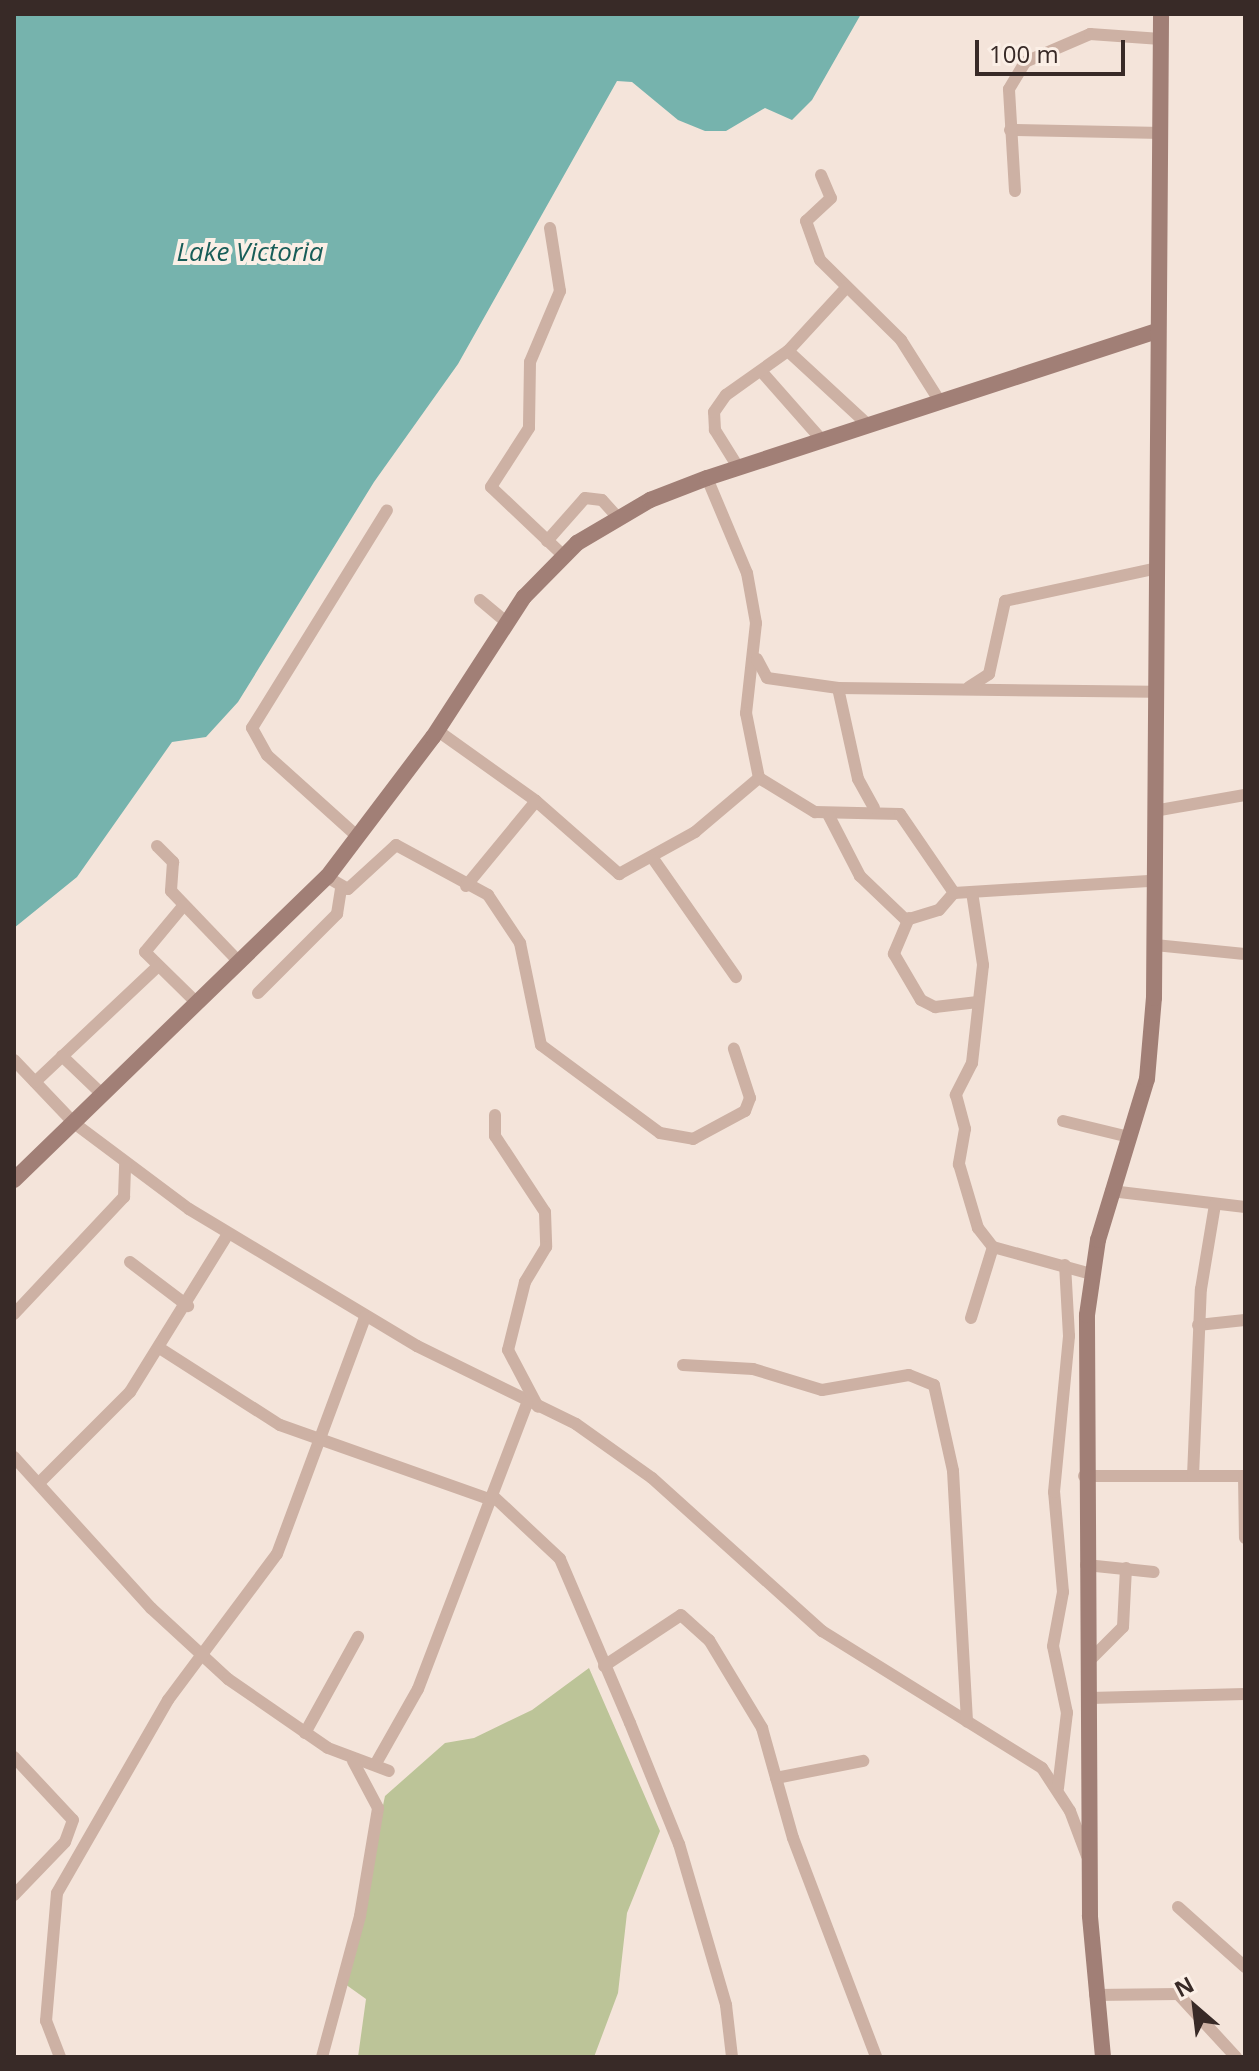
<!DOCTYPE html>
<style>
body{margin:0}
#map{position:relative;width:1259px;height:2071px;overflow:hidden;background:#f4e4da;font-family:"Open Sans",sans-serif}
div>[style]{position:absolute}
.green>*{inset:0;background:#bcc498}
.water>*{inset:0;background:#76b3ad}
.street>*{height:12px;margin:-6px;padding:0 6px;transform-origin:6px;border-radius:6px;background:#cdb1a4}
.secondary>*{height:16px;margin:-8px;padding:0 8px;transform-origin:8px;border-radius:8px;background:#a17f76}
span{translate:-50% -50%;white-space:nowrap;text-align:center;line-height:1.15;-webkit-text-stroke:8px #fbefe6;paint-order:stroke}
.water-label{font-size:26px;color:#185d58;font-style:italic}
.frame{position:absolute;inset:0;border:16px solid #382a27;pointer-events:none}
.north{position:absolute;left:1155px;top:1967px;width:80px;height:80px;-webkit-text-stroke:6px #fbefe6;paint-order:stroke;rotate:332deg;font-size:22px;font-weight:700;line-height:32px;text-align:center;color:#382a27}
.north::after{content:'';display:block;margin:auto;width:28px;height:36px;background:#382a27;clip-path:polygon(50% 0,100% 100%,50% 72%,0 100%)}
.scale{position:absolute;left:975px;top:40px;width:150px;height:36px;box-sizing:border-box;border:4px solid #382a27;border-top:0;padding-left:10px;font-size:24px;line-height:28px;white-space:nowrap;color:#382a27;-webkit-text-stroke:6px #fbefe6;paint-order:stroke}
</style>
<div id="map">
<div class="green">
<i style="clip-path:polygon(589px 1668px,660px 1831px,627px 1913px,618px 1993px,594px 2057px,358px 2057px,366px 1999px,345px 1984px,385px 1796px,445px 1743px,474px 1738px,532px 1710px)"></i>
</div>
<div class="water">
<i style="clip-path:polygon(14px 14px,861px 14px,812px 100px,792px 120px,765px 108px,726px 131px,705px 131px,678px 120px,632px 82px,617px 81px,458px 364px,374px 482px,238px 702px,206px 737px,172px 742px,77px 877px,14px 928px)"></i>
</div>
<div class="street">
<i style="left:1010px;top:130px;width:152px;rotate:1.1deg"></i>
<i style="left:821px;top:175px;width:25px;rotate:67deg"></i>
<i style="left:831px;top:198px;width:34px;rotate:137deg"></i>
<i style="left:806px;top:221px;width:41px;rotate:70.3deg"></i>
<i style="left:820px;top:260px;width:114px;rotate:44.6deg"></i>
<i style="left:901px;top:340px;width:71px;rotate:57.7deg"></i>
<i style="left:1015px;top:191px;width:102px;rotate:-93.4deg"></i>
<i style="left:1009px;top:89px;width:31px;rotate:-59deg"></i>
<i style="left:1025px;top:62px;width:71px;rotate:-23.3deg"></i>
<i style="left:1090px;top:34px;width:71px;rotate:4deg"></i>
<i style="left:550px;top:228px;width:64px;rotate:81deg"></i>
<i style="left:560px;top:291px;width:77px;rotate:112.9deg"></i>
<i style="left:530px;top:362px;width:66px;rotate:90.9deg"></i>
<i style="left:529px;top:428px;width:70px;rotate:122.8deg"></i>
<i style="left:491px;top:487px;width:99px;rotate:43.4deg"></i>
<i style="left:846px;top:288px;width:86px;rotate:132.6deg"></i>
<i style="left:788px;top:351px;width:108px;rotate:42.7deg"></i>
<i style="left:761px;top:371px;width:89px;rotate:48.6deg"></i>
<i style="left:738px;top:467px;width:44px;rotate:-121.9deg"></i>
<i style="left:715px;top:430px;width:18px;rotate:-93deg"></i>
<i style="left:714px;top:412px;width:21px;rotate:-55deg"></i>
<i style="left:726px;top:395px;width:76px;rotate:-35.4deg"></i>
<i style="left:707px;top:478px;width:103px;rotate:67.2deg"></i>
<i style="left:747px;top:573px;width:51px;rotate:79.8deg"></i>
<i style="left:756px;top:623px;width:91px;rotate:96.3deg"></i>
<i style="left:746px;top:713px;width:66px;rotate:78.7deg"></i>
<i style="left:759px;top:778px;width:66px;rotate:31.3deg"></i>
<i style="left:815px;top:812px;width:85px;rotate:1.3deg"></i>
<i style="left:900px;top:814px;width:96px;rotate:55.6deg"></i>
<i style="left:547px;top:541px;width:57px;rotate:-48.5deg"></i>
<i style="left:585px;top:498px;width:17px;rotate:7deg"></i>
<i style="left:602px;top:500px;width:24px;rotate:48deg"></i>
<i style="left:480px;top:600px;width:34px;rotate:40deg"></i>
<i style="left:757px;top:659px;width:21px;rotate:62deg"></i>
<i style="left:767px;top:678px;width:72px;rotate:8deg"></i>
<i style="left:838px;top:688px;width:314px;rotate:0.7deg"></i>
<i style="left:969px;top:687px;width:24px;rotate:-33deg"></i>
<i style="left:989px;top:674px;width:75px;rotate:-77.6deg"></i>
<i style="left:1005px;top:601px;width:151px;rotate:-12.2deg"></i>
<i style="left:838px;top:688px;width:93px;rotate:77.6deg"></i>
<i style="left:858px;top:779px;width:33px;rotate:61deg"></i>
<i style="left:438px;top:731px;width:120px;rotate:35.5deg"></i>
<i style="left:536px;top:801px;width:111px;rotate:41.3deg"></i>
<i style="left:619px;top:874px;width:87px;rotate:-28.9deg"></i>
<i style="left:695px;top:832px;width:84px;rotate:-40.2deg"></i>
<i style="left:1154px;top:811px;width:92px;rotate:-10deg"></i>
<i style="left:828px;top:814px;width:70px;rotate:62.7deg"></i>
<i style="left:860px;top:876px;width:64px;rotate:43.7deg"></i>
<i style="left:906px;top:920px;width:34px;rotate:-17deg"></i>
<i style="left:939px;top:910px;width:23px;rotate:-49deg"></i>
<i style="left:954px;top:893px;width:199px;rotate:-3.5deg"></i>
<i style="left:358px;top:837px;width:122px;rotate:-138deg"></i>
<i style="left:267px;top:755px;width:31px;rotate:-119deg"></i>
<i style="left:252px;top:728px;width:256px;rotate:-58.2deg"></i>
<i style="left:157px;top:846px;width:23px;rotate:45deg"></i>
<i style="left:173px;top:862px;width:29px;rotate:94deg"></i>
<i style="left:171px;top:891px;width:100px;rotate:46.2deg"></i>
<i style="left:654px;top:860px;width:143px;rotate:55deg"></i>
<i style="left:327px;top:877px;width:24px;rotate:30deg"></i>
<i style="left:348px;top:889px;width:65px;rotate:-42.5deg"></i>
<i style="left:396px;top:845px;width:105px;rotate:28.5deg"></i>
<i style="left:488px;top:895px;width:58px;rotate:56.3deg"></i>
<i style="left:520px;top:943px;width:104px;rotate:78.4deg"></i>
<i style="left:541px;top:1045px;width:148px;rotate:36.5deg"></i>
<i style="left:660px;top:1133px;width:34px;rotate:10deg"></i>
<i style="left:693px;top:1139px;width:59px;rotate:-28.3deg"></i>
<i style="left:745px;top:1111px;width:14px;rotate:-69deg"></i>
<i style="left:750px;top:1098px;width:52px;rotate:-108.1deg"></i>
<i style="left:466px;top:886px;width:110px;rotate:-50.5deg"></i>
<i style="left:972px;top:892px;width:74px;rotate:81.4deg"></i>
<i style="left:983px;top:965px;width:99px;rotate:96.4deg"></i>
<i style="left:972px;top:1063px;width:36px;rotate:117deg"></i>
<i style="left:956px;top:1095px;width:35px;rotate:75deg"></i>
<i style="left:965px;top:1129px;width:36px;rotate:100deg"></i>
<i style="left:959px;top:1164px;width:67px;rotate:73.5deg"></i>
<i style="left:978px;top:1228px;width:24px;rotate:52deg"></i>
<i style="left:993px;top:1247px;width:102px;rotate:15.4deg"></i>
<i style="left:184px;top:905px;width:61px;rotate:129.7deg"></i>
<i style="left:145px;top:952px;width:74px;rotate:44.5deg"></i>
<i style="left:909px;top:918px;width:39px;rotate:113deg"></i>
<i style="left:894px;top:954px;width:53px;rotate:59.6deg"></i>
<i style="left:921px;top:1000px;width:16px;rotate:27deg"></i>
<i style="left:935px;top:1007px;width:43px;rotate:-6.6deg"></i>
<i style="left:1155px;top:945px;width:90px;rotate:5.7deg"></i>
<i style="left:258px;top:993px;width:112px;rotate:-45deg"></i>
<i style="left:337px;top:914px;width:26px;rotate:-81deg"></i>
<i style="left:62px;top:1056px;width:57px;rotate:43.6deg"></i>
<i style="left:14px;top:1060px;width:87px;rotate:46.4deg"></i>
<i style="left:74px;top:1123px;width:144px;rotate:36.8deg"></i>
<i style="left:189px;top:1209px;width:266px;rotate:31deg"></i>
<i style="left:417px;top:1346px;width:177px;rotate:26.1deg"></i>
<i style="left:576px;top:1424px;width:93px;rotate:35.4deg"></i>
<i style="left:652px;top:1478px;width:229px;rotate:42deg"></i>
<i style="left:822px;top:1631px;width:259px;rotate:31.9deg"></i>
<i style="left:1042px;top:1768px;width:51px;rotate:56.9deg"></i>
<i style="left:1070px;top:1811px;width:48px;rotate:69.3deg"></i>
<i style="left:35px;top:1082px;width:169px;rotate:-43.3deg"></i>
<i style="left:495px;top:1115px;width:21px;rotate:90deg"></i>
<i style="left:495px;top:1136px;width:91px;rotate:56.7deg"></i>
<i style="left:545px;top:1212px;width:35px;rotate:88deg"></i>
<i style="left:546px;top:1247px;width:41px;rotate:121deg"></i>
<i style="left:525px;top:1282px;width:70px;rotate:104deg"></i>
<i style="left:508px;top:1350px;width:64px;rotate:62.2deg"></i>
<i style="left:1063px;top:1121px;width:68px;rotate:13.6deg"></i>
<i style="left:1111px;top:1191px;width:135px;rotate:6.8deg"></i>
<i style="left:130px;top:1262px;width:73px;rotate:37.2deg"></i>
<i style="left:14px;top:1314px;width:161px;rotate:-46.8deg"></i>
<i style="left:124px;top:1197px;width:34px;rotate:-88deg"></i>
<i style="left:971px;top:1318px;width:74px;rotate:-72.8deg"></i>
<i style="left:1198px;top:1325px;width:47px;rotate:-6.1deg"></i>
<i style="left:161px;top:1349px;width:141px;rotate:32.6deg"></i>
<i style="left:280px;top:1425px;width:225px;rotate:19.5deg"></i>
<i style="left:683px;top:1365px;width:70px;rotate:3.3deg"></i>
<i style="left:753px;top:1369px;width:72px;rotate:16.9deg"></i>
<i style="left:822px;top:1390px;width:88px;rotate:-9.8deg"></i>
<i style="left:909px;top:1375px;width:27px;rotate:22deg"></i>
<i style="left:934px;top:1385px;width:88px;rotate:77.5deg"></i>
<i style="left:953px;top:1471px;width:251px;rotate:86.8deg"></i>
<i style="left:14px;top:1457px;width:204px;rotate:47.8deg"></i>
<i style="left:151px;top:1608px;width:105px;rotate:42.7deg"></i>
<i style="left:228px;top:1679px;width:121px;rotate:34.6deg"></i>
<i style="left:328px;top:1748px;width:65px;rotate:20.7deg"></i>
<i style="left:1084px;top:1476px;width:161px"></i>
<i style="left:1193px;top:1476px;width:187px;rotate:-87.6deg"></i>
<i style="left:1201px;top:1289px;width:86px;rotate:-80.6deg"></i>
<i style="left:1244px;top:1476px;width:62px;rotate:89.1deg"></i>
<i style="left:39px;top:1483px;width:129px;rotate:-45deg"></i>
<i style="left:130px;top:1392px;width:186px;rotate:-58.2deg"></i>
<i style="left:493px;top:1496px;width:92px;rotate:43.2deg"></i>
<i style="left:560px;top:1559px;width:178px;rotate:66.9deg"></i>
<i style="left:630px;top:1723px;width:131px;rotate:68deg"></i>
<i style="left:679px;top:1844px;width:168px;rotate:73.7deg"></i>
<i style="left:726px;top:2005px;width:52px;rotate:83.4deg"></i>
<i style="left:1086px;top:1565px;width:68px;rotate:5.9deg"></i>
<i style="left:1089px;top:1661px;width:48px;rotate:-45deg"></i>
<i style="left:1123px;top:1627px;width:59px;rotate:-87.1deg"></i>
<i style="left:604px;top:1666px;width:92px;rotate:-33.5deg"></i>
<i style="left:681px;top:1615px;width:38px;rotate:42deg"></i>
<i style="left:709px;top:1640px;width:103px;rotate:58.9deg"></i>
<i style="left:762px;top:1728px;width:114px;rotate:74.3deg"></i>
<i style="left:793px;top:1838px;width:234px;rotate:69.2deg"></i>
<i style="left:1090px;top:1698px;width:155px;rotate:-1.5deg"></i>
<i style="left:305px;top:1733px;width:110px;rotate:-61.1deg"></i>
<i style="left:14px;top:1757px;width:86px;rotate:46.9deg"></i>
<i style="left:73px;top:1820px;width:23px;rotate:110deg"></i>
<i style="left:65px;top:1842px;width:74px;rotate:133.9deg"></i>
<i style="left:375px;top:1765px;width:87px;rotate:-60.5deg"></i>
<i style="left:418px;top:1689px;width:306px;rotate:-69.1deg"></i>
<i style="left:776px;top:1778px;width:89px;rotate:-11.1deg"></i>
<i style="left:1058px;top:1788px;width:76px;rotate:-83.2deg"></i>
<i style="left:1067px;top:1713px;width:68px;rotate:-101.8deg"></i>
<i style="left:1053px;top:1646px;width:55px;rotate:-79.5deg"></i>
<i style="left:1063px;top:1592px;width:100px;rotate:-95.1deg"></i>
<i style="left:1054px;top:1492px;width:157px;rotate:-84.5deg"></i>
<i style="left:1069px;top:1336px;width:71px;rotate:-93.2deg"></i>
<i style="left:1178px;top:1907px;width:90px;rotate:41.8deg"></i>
<i style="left:1095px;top:1995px;width:83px;rotate:-0.7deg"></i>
<i style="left:1178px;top:1994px;width:86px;rotate:47.4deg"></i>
<i style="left:60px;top:2057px;width:39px;rotate:-111deg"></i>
<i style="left:46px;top:2021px;width:128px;rotate:-85.1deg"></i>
<i style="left:57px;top:1893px;width:223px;rotate:-60.1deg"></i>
<i style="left:168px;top:1700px;width:182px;rotate:-53.3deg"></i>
<i style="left:277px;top:1554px;width:253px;rotate:-69.6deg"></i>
<i style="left:322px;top:2057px;width:146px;rotate:-74.9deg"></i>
<i style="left:360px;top:1916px;width:109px;rotate:-80.5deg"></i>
<i style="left:378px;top:1808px;width:53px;rotate:-118deg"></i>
</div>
<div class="secondary">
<i style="left:14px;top:1180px;width:436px;rotate:-44.1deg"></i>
<i style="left:327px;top:877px;width:176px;rotate:-52.9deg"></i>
<i style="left:433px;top:737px;width:167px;rotate:-57deg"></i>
<i style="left:524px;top:597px;width:76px;rotate:-45.5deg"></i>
<i style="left:577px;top:543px;width:85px;rotate:-30.5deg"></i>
<i style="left:650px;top:500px;width:61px;rotate:-21.1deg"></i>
<i style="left:707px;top:478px;width:472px;rotate:-18.1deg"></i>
<i style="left:1103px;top:2057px;width:142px;rotate:-95.3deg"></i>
<i style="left:1090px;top:1916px;width:601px;rotate:-90.29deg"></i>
<i style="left:1087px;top:1315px;width:76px;rotate:-81.7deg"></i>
<i style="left:1098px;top:1240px;width:168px;rotate:-73.1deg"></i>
<i style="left:1147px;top:1079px;width:81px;rotate:-85.1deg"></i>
<i style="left:1154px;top:998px;width:984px;rotate:-89.59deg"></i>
</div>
<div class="water-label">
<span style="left:250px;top:252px">Lake Victoria</span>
</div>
<div class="frame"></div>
<div class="north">N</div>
<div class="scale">100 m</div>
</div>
